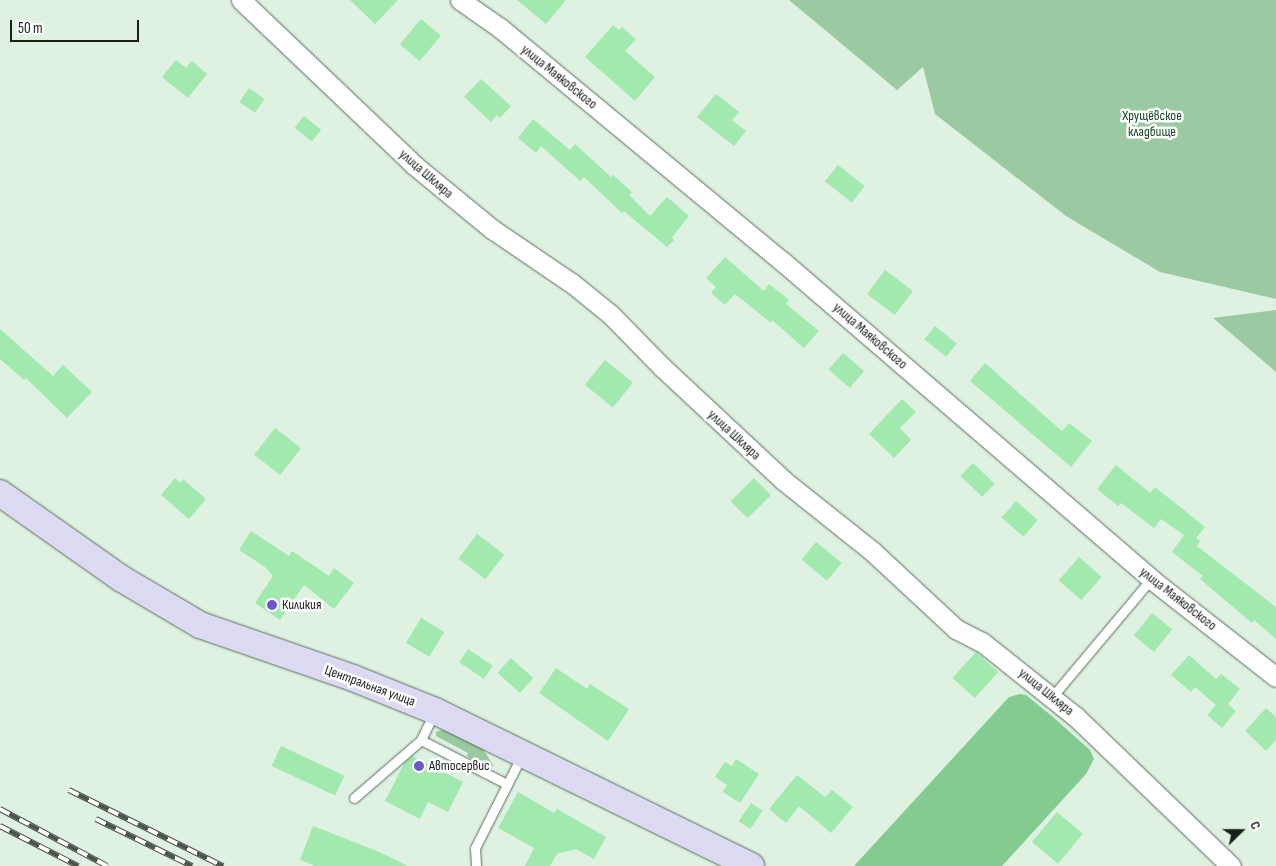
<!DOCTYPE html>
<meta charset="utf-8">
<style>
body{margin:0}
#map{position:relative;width:1276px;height:866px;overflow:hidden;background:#dff1e1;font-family:"Sofia Sans Condensed",sans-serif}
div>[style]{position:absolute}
.green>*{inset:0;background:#9ac9a2}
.forest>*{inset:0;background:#84cb92}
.building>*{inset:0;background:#a1e9ae;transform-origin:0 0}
.roads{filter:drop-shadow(0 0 1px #5c6c5f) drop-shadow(0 0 1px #5c6c5f)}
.lane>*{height:9px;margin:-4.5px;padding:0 4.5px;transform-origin:4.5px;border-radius:4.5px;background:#fff}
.street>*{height:19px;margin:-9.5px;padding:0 9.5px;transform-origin:9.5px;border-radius:9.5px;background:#fff}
.secondary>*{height:26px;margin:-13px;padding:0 13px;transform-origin:13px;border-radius:13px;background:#dcd9f2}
.rail>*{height:5.5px;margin-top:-2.75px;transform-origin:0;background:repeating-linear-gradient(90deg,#fff 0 11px,#4b544c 0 22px);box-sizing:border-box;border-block:1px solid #4b544c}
.dots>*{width:14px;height:14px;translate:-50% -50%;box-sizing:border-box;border:2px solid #fff;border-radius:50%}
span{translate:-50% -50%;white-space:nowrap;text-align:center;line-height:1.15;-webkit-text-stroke:5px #fff;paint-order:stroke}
.street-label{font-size:14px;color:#181f19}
.park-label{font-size:14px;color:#134722}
.poi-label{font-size:14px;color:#181f19}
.left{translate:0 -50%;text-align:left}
.north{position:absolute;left:1216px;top:806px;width:50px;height:50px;-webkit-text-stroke:4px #fff;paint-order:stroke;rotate:68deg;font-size:14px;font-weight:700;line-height:20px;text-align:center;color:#181f19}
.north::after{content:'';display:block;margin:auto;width:18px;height:22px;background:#181f19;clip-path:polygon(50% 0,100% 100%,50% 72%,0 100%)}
.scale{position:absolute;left:10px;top:20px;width:129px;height:22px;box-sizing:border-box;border:2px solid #181f19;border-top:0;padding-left:6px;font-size:15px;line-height:18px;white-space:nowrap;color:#181f19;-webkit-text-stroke:4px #fff;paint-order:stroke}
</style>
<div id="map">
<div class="green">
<i style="clip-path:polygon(789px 0,1276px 0,1276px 299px,1160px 272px,1066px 216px,935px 114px,923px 67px,897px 90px)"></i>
<i style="clip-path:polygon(1276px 310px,1276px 372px,1213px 318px)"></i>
<i style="clip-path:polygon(441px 730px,448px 731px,483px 749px,494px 766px,489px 767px,479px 764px,467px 756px,468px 753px,436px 736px,436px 732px)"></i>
</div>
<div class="forest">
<i style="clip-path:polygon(1020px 694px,1026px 695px,1053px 717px,1090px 750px,1094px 759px,1086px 774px,1002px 866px,854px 866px,1009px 697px)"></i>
</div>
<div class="building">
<i style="clip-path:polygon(350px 0,398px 0,375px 24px)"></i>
<i style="clip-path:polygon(517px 0,566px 0,546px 24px)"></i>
<i style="left:421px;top:19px;width:26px;height:33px;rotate:40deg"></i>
<i style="clip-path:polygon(613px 25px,619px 30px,622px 27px,636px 39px,625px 51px,655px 77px,635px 101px,585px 57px)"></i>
<i style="clip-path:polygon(176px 60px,186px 68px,192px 61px,207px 74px,188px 98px,162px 77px)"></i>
<i style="clip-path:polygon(481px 79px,511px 106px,500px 118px,497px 115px,491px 122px,464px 97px)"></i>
<i style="left:249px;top:88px;width:19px;height:17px;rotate:35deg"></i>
<i style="clip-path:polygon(716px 94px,739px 112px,732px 120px,746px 131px,734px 146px,697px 117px)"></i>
<i style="left:304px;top:116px;width:22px;height:15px;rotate:39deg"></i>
<i style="clip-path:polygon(533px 119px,570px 150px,575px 144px,611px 177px,613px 175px,632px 192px,629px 195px,650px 216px,667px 197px,689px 216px,672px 237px,674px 240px,667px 247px,624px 211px,622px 213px,584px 177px,580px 181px,541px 146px,536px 153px,518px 138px)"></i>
<i style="left:838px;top:165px;width:34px;height:21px;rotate:38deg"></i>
<i style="clip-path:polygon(725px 257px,764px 291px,769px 284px,789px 300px,786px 304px,819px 331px,804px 348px,772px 320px,771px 323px,735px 294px,725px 305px,711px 293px,716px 287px,706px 278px)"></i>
<i style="left:885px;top:270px;width:35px;height:30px;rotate:37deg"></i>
<i style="left:935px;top:326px;width:28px;height:17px;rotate:39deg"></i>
<i style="clip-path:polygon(0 329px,53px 376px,63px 365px,92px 392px,67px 418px,26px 378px,24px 380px,0 359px)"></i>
<i style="left:843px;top:353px;width:28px;height:22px;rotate:41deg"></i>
<i style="left:605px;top:360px;width:36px;height:32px;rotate:39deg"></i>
<i style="clip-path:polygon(985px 363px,1062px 431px,1069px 423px,1092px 441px,1071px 467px,970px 381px)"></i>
<i style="clip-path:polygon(902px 399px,916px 412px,900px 428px,911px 440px,894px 458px,869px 434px)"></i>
<i style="left:275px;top:428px;width:33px;height:34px;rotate:38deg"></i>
<i style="left:973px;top:463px;width:30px;height:18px;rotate:44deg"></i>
<i style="clip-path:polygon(1116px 465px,1150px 493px,1155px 487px,1205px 527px,1196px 538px,1200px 541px,1197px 546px,1276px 607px,1276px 639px,1254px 620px,1252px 623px,1200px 579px,1203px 576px,1172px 552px,1184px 535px,1161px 519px,1154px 528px,1121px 503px,1118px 506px,1097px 489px)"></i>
<i style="clip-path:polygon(175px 478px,180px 483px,183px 479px,206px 499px,189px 519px,161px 495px)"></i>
<i style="left:754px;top:478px;width:24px;height:33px;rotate:45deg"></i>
<i style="left:1016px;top:501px;width:29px;height:22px;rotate:41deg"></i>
<i style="clip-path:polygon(251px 531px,289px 556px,292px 551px,329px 576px,334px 568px,354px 583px,334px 609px,304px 585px,280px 620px,255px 603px,273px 576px,265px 567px,239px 550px)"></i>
<i style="left:477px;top:534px;width:34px;height:31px;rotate:37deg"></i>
<i style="left:816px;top:542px;width:33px;height:23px;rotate:39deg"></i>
<i style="left:1079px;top:557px;width:30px;height:31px;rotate:41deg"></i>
<i style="left:1152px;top:613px;width:26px;height:29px;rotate:39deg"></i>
<i style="left:421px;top:618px;width:27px;height:29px;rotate:31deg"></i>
<i style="left:468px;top:649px;width:30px;height:16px;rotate:34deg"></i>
<i style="left:976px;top:652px;width:30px;height:35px;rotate:42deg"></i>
<i style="clip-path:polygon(1189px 655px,1216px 679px,1221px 674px,1240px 689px,1228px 704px,1236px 711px,1222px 728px,1207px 715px,1216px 705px,1195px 687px,1191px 692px,1171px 675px)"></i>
<i style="left:511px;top:658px;width:30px;height:20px;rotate:42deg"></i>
<i style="clip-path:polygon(556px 668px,587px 689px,590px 684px,629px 709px,608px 741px,539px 693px)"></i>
<i style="clip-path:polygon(1266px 708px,1276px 717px,1276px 740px,1266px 751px,1245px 731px)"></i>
<i style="left:281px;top:746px;width:70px;height:22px;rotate:25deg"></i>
<i style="clip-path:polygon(412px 756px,463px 782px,448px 812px,428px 802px,420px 819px,385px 801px,405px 762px)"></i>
<i style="clip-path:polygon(736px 759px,759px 774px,740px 803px,723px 792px,727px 785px,715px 777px,725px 762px,732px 766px)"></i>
<i style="clip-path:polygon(797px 775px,825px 797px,832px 790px,853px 807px,831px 833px,799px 806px,786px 823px,769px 809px)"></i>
<i style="clip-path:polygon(518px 792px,554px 813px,557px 809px,606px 837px,594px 859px,576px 849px,557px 854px,550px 866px,525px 866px,534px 848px,498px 828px)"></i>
<i style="left:751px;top:803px;width:14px;height:22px;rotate:34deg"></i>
<i style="left:1057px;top:812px;width:34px;height:39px;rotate:40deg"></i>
<i style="clip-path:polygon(313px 826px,377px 851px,408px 866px,315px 866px,300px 860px)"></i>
</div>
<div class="roads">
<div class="lane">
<i style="left:1052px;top:697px;width:154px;rotate:-50deg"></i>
<i style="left:434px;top:713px;width:30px;rotate:116deg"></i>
<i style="left:421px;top:740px;width:97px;rotate:27.1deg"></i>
<i style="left:354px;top:798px;width:89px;rotate:-40.9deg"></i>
<i style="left:476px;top:866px;width:18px;rotate:-93deg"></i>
<i style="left:475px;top:848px;width:104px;rotate:-63.2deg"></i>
</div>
<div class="street">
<i style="left:241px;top:0;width:239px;rotate:43.6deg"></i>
<i style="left:414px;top:165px;width:101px;rotate:39.4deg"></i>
<i style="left:492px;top:229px;width:98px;rotate:34.2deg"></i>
<i style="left:573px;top:284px;width:49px;rotate:39.2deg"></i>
<i style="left:611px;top:315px;width:73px;rotate:45.6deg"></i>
<i style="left:662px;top:367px;width:166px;rotate:43deg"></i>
<i style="left:783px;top:480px;width:114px;rotate:38.6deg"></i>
<i style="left:872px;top:551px;width:115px;rotate:42.9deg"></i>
<i style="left:956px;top:629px;width:29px;rotate:27deg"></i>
<i style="left:982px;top:642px;width:120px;rotate:38.6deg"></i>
<i style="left:1076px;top:717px;width:215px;rotate:43.9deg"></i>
<i style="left:460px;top:0;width:49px;rotate:35deg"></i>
<i style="left:500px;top:28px;width:367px;rotate:39.6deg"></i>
<i style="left:783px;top:262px;width:486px;rotate:40.7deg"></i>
<i style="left:1151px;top:579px;width:159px;rotate:38.1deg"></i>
</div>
<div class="secondary">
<i style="left:0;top:493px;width:149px;rotate:35.2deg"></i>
<i style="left:122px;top:579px;width:91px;rotate:30.5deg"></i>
<i style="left:200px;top:625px;width:162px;rotate:19.1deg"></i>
<i style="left:353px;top:678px;width:88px;rotate:21.9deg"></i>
<i style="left:435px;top:711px;width:352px;rotate:26.1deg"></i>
</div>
</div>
<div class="rail">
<i style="left:69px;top:790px;width:172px;rotate:26.3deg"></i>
<i style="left:0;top:809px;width:121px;rotate:28deg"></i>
<i style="left:96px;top:819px;width:107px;rotate:26.1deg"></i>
<i style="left:0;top:826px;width:88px;rotate:27.1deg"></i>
</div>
<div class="dots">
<i style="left:272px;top:605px;background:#6d55ce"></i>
<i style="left:419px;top:766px;background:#6d55ce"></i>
</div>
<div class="street-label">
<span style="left:559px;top:77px;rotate:39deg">улица Маяковского</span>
<span style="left:426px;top:174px;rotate:41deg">улица Шкляра</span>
<span style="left:870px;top:336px;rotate:41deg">улица Маяковского</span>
<span style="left:734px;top:435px;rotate:43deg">улица Шкляра</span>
<span style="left:1178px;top:599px;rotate:38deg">улица Маяковского</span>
<span style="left:370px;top:686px;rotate:20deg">Центральная улица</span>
<span style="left:1046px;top:692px;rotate:39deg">улица Шкляра</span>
</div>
<div class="park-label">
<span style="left:1152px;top:124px">Хрущёвское<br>кладбище</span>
</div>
<div class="poi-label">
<span class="left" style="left:282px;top:605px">Киликия</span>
<span class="left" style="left:429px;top:766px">Автосервис</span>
</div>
<div class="north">С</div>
<div class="scale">50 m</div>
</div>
